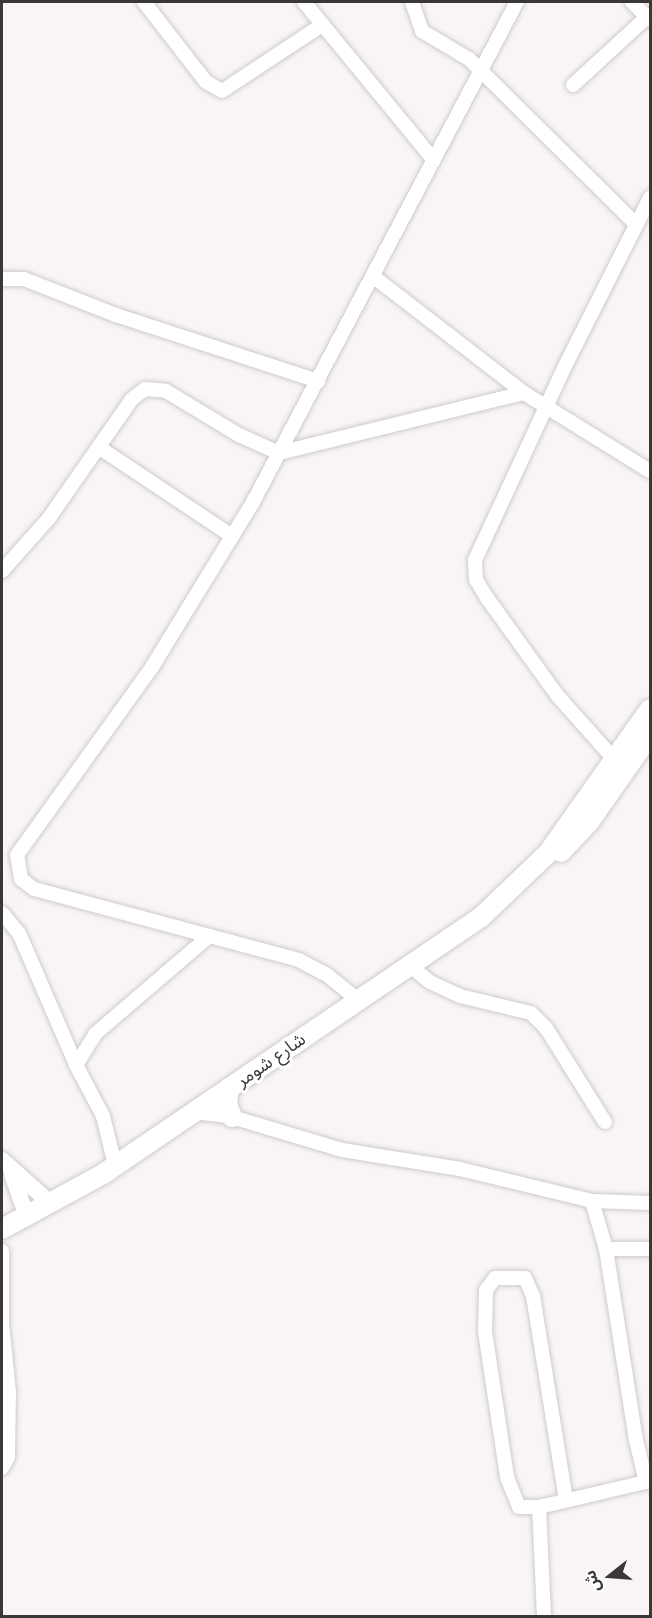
<!DOCTYPE html>
<meta charset="utf-8">
<style>
body{margin:0}
#map{position:relative;width:652px;height:1618px;overflow:hidden;background:#f9f5f4;font-family:Helvetica,"Noto Sans Arabic",sans-serif}
div>[style]{position:absolute}
.roads{filter:drop-shadow(0 0 2px #cfcbcb) drop-shadow(0 0 2px #cfcbcb)}
.minor>*{height:14px;margin:-7px;padding:0 7px;transform-origin:7px;border-radius:7px;background:#fff}
.tertiary>*{height:16px;margin:-8px;padding:0 8px;transform-origin:8px;border-radius:8px;background:#fff}
.secondary>*{height:20px;margin:-10px;padding:0 10px;transform-origin:10px;border-radius:10px;background:#fff}
span{translate:-50% -50%;white-space:nowrap;text-align:center;line-height:1.15;-webkit-text-stroke:6px #fff;paint-order:stroke}
.street-label{font-size:18px;color:#393737}
.frame{position:absolute;inset:0;border:3px solid #393737;pointer-events:none}
.north{position:absolute;left:580px;top:1546px;width:60px;height:60px;-webkit-text-stroke:4px #fff;paint-order:stroke;rotate:253deg;font-size:16px;font-weight:700;line-height:24px;text-align:center;color:#393737}
.north::after{content:'';display:block;margin:auto;width:21px;height:27px;background:#393737;clip-path:polygon(50% 0,100% 100%,50% 72%,0 100%)}
</style>
<div id="map">
<div class="roads">
<div class="minor">
<i style="left:144px;top:2px;width:101px;rotate:52.2deg"></i>
<i style="left:206px;top:82px;width:18px;rotate:29deg"></i>
<i style="left:222px;top:91px;width:120px;rotate:-33.4deg"></i>
<i style="left:304px;top:2px;width:202px;rotate:50.6deg"></i>
<i style="left:412px;top:2px;width:31px;rotate:71deg"></i>
<i style="left:422px;top:31px;width:55px;rotate:30.8deg"></i>
<i style="left:469px;top:59px;width:235px;rotate:44.7deg"></i>
<i style="left:632px;top:2px;width:25px;rotate:45deg"></i>
<i style="left:573px;top:85px;width:100px;rotate:-42.6deg"></i>
<i style="left:374px;top:277px;width:190px;rotate:37.7deg"></i>
<i style="left:524px;top:393px;width:148px;rotate:31.8deg"></i>
<i style="left:2px;top:279px;width:22px"></i>
<i style="left:24px;top:279px;width:99px;rotate:21.4deg"></i>
<i style="left:116px;top:315px;width:213px;rotate:18.1deg"></i>
<i style="left:100px;top:448px;width:159px;rotate:33.7deg"></i>
<i style="left:2px;top:571px;width:71px;rotate:-48.4deg"></i>
<i style="left:49px;top:518px;width:145px;rotate:-55.1deg"></i>
<i style="left:132px;top:399px;width:16px;rotate:-38deg"></i>
<i style="left:145px;top:389px;width:21px;rotate:5deg"></i>
<i style="left:166px;top:391px;width:85px;rotate:31.1deg"></i>
<i style="left:239px;top:435px;width:44px;rotate:24.2deg"></i>
<i style="left:279px;top:453px;width:252px;rotate:-13.8deg"></i>
<i style="left:614px;top:759px;width:86px;rotate:-131.7deg"></i>
<i style="left:557px;top:695px;width:120px;rotate:-125.8deg"></i>
<i style="left:487px;top:598px;width:21px;rotate:-121deg"></i>
<i style="left:476px;top:580px;width:20px;rotate:-93deg"></i>
<i style="left:475px;top:560px;width:212px;rotate:-65.1deg"></i>
<i style="left:564px;top:368px;width:191px;rotate:-63.2deg"></i>
<i style="left:2px;top:913px;width:26px;rotate:50deg"></i>
<i style="left:19px;top:933px;width:144px;rotate:66.6deg"></i>
<i style="left:409px;top:965px;width:27px;rotate:39deg"></i>
<i style="left:430px;top:982px;width:33px;rotate:25deg"></i>
<i style="left:460px;top:996px;width:73px;rotate:13.5deg"></i>
<i style="left:531px;top:1013px;width:21px;rotate:45deg"></i>
<i style="left:546px;top:1028px;width:111px;rotate:57.9deg"></i>
<i style="left:358px;top:1000px;width:40px;rotate:-141deg"></i>
<i style="left:327px;top:975px;width:32px;rotate:-152deg"></i>
<i style="left:299px;top:960px;width:274px;rotate:-165deg"></i>
<i style="left:34px;top:889px;width:16px;rotate:-142deg"></i>
<i style="left:21px;top:879px;width:24px;rotate:-99deg"></i>
<i style="left:17px;top:855px;width:231px;rotate:-54.3deg"></i>
<i style="left:152px;top:667px;width:193px;rotate:-58.5deg"></i>
<i style="left:253px;top:502px;width:565px;rotate:-62.17deg"></i>
<i style="left:194px;top:1112px;width:38px;rotate:7deg"></i>
<i style="left:232px;top:1117px;width:115px;rotate:16.7deg"></i>
<i style="left:342px;top:1150px;width:120px;rotate:9.1deg"></i>
<i style="left:460px;top:1169px;width:136px;rotate:13.6deg"></i>
<i style="left:592px;top:1201px;width:50px;rotate:73.7deg"></i>
<i style="left:606px;top:1249px;width:193px;rotate:81.1deg"></i>
<i style="left:636px;top:1440px;width:43px;rotate:76.6deg"></i>
<i style="left:646px;top:1482px;width:4px"></i>
<i style="left:115px;top:1165px;width:50px;rotate:-103.8deg"></i>
<i style="left:103px;top:1116px;width:58px;rotate:-117.9deg"></i>
<i style="left:76px;top:1065px;width:36px;rotate:-58deg"></i>
<i style="left:95px;top:1034px;width:148px;rotate:-40.6deg"></i>
<i style="left:592px;top:1201px;width:58px;rotate:2deg"></i>
<i style="left:606px;top:1249px;width:44px"></i>
<i style="left:2px;top:1251px;width:73px;rotate:90deg"></i>
<i style="left:2px;top:1324px;width:68px;rotate:84.1deg"></i>
<i style="left:9px;top:1392px;width:65px;rotate:90.9deg"></i>
<i style="left:8px;top:1457px;width:13px;rotate:119deg"></i>
<i style="left:539px;top:1507px;width:20px;rotate:180deg"></i>
<i style="left:519px;top:1507px;width:32px;rotate:-112deg"></i>
<i style="left:507px;top:1477px;width:148px;rotate:-98.6deg"></i>
<i style="left:485px;top:1331px;width:41px;rotate:-88.6deg"></i>
<i style="left:486px;top:1290px;width:15px;rotate:-53deg"></i>
<i style="left:495px;top:1278px;width:30px"></i>
<i style="left:525px;top:1278px;width:20px;rotate:66deg"></i>
<i style="left:533px;top:1296px;width:207px;rotate:80.8deg"></i>
<i style="left:544px;top:1616px;width:109px;rotate:-92.6deg"></i>
<i style="left:539px;top:1507px;width:110px;rotate:-13.2deg"></i>
</div>
<div class="tertiary">
<i style="left:2px;top:1160px;width:66px;rotate:41.9deg"></i>
<i style="left:12px;top:1174px;width:46px;rotate:70.8deg"></i>
</div>
<div class="secondary">
<i style="left:561px;top:852px;width:41px;rotate:-47deg"></i>
<i style="left:589px;top:822px;width:106px;rotate:-55deg"></i>
<i style="left:229px;top:1088px;width:16px;rotate:97deg"></i>
<i style="left:227px;top:1104px;width:14px;rotate:69deg"></i>
<i style="left:2px;top:1229px;width:115px;rotate:-28.6deg"></i>
<i style="left:103px;top:1174px;width:456px;rotate:-34.2deg"></i>
<i style="left:480px;top:918px;width:94px;rotate:-43.7deg"></i>
<i style="left:548px;top:853px;width:176px;rotate:-54.7deg"></i>
</div>
</div>
<div class="street-label">
<span style="left:271px;top:1060px;rotate:-35deg">شارع شومر</span>
</div>
<div class="frame"></div>
<div class="north">ش</div>
</div>
